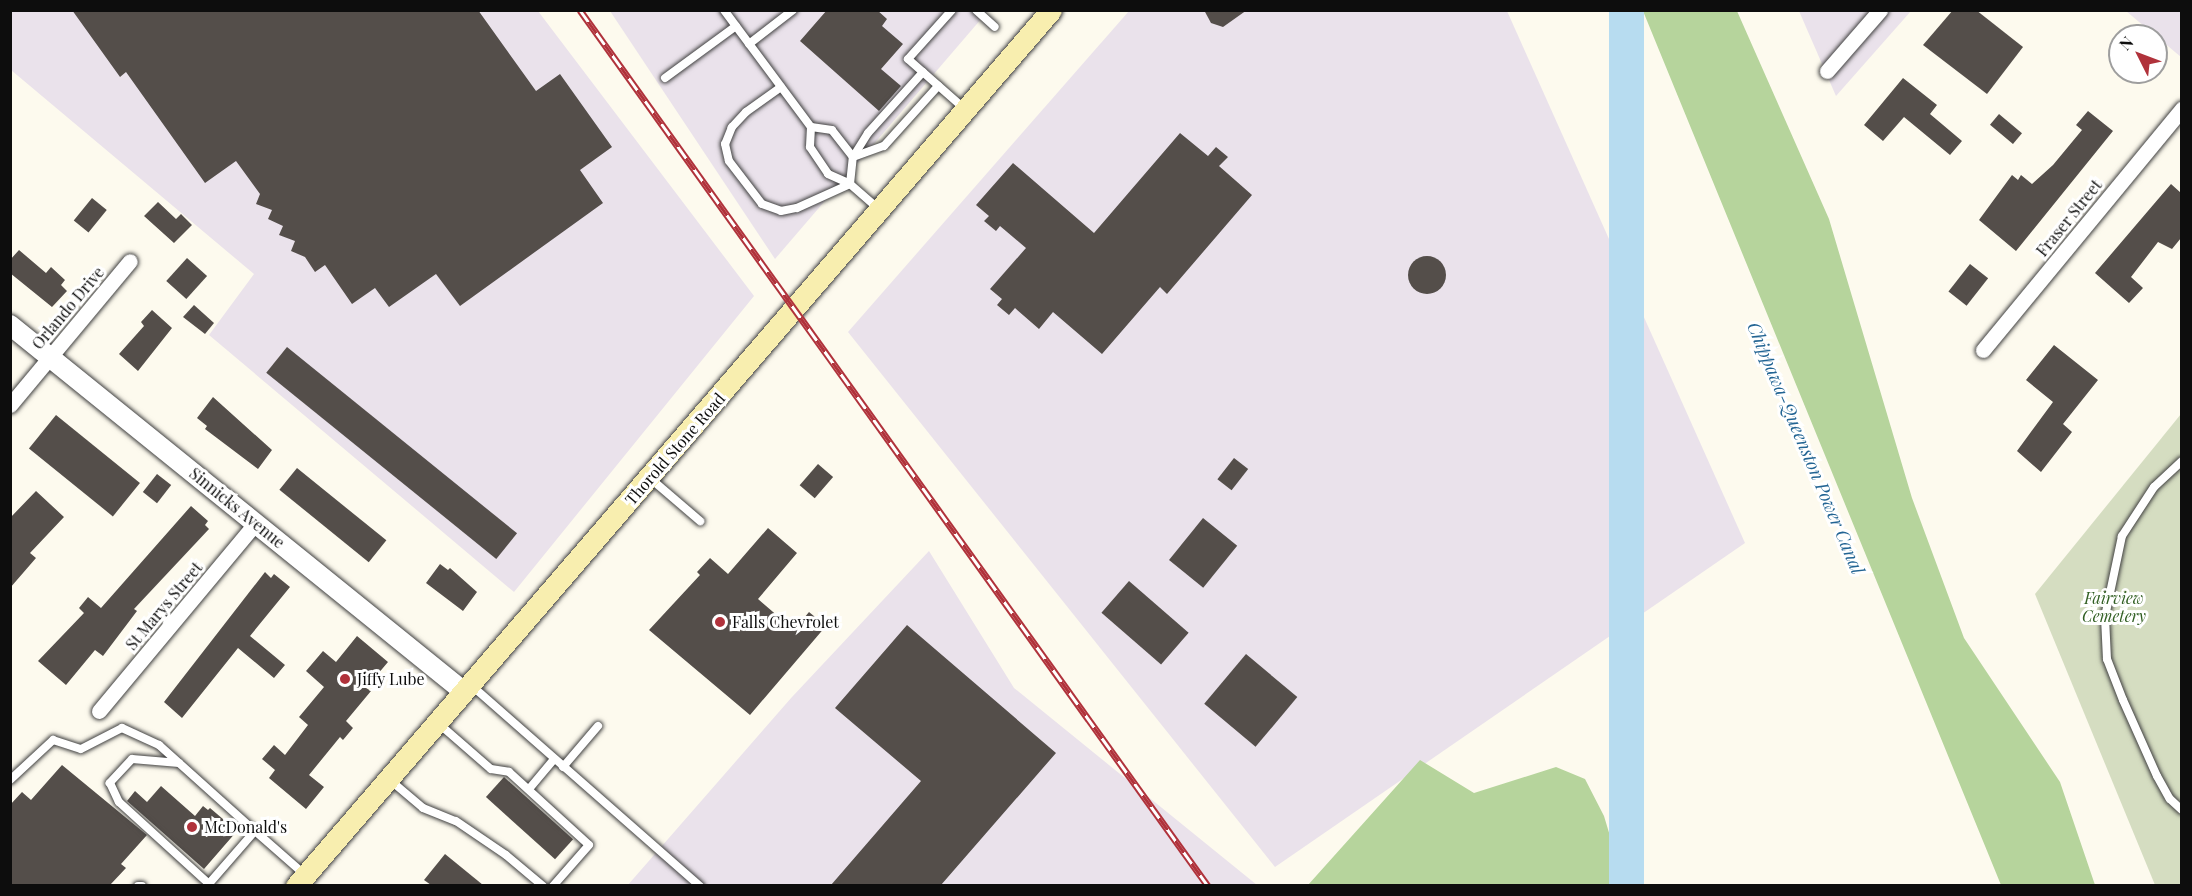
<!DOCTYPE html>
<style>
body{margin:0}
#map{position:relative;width:2192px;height:896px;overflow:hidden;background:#fdfaee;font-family:"Playfair Display",serif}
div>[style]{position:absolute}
.industrial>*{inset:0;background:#eae2eb}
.forest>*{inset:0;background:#b6d49c}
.cemetery>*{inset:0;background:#d5ddc1}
.water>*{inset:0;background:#b7dcf0;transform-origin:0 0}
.building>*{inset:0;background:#544e4a;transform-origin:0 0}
.round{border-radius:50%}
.roads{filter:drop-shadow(0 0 2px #404040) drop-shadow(0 0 2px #404040)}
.service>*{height:8px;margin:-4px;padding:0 4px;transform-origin:4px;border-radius:4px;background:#fff}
.minor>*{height:15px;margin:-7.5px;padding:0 7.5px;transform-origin:7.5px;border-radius:7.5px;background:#fff}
.tertiary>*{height:20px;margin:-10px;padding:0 10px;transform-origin:10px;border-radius:10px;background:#fff}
.secondary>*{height:21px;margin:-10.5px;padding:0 10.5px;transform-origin:10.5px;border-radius:10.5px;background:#f8eeaf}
.rail>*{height:7px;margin-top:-3.5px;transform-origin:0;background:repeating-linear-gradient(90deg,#fff 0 14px,#b0323b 0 28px);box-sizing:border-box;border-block:2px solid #b0323b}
.dots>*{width:16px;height:16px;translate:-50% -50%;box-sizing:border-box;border:3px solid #fff;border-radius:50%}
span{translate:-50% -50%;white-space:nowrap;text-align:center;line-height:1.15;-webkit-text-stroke:6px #fff;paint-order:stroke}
.street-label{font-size:16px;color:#0d0d0d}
.park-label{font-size:16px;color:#315f23;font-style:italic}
.poi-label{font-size:16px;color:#0d0d0d}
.left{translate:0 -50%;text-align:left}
.water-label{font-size:18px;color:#226493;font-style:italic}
.frame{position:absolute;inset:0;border:12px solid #0d0d0d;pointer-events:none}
.north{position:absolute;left:2108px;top:24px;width:60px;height:60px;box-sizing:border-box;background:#fff;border:2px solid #9e9e9e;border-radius:50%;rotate:312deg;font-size:16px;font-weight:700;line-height:24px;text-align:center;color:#0d0d0d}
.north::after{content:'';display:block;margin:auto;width:21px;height:27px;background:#b0323b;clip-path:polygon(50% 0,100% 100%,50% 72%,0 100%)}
</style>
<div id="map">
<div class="industrial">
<i style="clip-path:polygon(10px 11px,538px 11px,754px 296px,514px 592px,209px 335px,254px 274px,11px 70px)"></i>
<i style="clip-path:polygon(610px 11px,988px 11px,775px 259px)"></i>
<i style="clip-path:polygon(1129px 11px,1507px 11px,1745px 543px,1275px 867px,848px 332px)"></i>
<i style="clip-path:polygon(1799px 11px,1911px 11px,1836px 96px)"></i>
<i style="clip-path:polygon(2126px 11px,2181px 11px,2181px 57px)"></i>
<i style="clip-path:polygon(929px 551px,1014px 688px,1257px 885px,627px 886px,792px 697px)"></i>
</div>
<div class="forest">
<i style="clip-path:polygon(1643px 11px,1737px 11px,1829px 219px,1912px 498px,1964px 638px,2060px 782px,2095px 885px,2001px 885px)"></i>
<i style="clip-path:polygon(1420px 760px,1474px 793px,1556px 767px,1585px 779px,1604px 816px,1619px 866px,1619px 885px,1308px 885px)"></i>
</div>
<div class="cemetery">
<i style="clip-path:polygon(2181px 414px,2181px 885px,2155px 885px,2035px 594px)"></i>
</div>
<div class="water">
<i style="left:1609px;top:11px;width:35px;height:945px"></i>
</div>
<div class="building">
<i style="clip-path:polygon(72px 10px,478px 10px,536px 91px,560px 74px,612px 147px,580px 170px,603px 203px,460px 306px,436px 274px,389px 307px,375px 288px,352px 304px,325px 265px,315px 272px,305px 257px,291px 251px,295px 241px,279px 235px,283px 226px,268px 219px,272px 210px,256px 204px,260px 194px,236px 161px,205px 183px,126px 72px,120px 77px)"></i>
<i style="clip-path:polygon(827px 10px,877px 10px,887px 19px,882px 26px,903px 44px,881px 69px,901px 86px,879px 111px,800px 41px)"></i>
<i style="clip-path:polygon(1204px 10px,1247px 10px,1223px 27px,1211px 23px)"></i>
<i style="clip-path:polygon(1953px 10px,1976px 10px,2023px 47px,1987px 94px,1923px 45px)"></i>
<i style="clip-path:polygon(1903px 78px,1937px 105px,1930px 114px,1962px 141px,1950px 155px,1904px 117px,1883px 141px,1864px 125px)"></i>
<i style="clip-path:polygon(2088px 111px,2113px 131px,2016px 251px,1979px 220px,2012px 175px,2018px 180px,2021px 175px,2032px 184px,2053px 165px,2082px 130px,2076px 125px)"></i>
<i style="left:1999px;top:114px;width:30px;height:14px;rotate:40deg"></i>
<i style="clip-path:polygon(1180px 133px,1208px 156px,1216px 147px,1228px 157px,1219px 166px,1252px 195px,1167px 294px,1160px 287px,1102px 354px,1053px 312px,1039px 329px,1015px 308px,1009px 315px,997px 305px,1002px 299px,990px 289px,1026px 248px,1000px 226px,996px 231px,984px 221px,989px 216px,976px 205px,1013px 163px,1094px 233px)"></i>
<i style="clip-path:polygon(2171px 184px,2181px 193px,2181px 238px,2172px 249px,2158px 242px,2131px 277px,2143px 288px,2129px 303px,2095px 273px)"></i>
<i style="left:92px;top:198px;width:19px;height:29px;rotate:39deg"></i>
<i style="clip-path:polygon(158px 202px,176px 219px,181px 214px,192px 225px,174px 243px,144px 216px)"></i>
<i style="clip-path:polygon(19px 250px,46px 273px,51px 267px,65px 280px,61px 285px,67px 291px,52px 307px,10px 273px,10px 260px)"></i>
<i class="round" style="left:1408px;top:256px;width:38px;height:38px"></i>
<i style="left:187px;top:258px;width:27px;height:31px;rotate:42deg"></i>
<i style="left:1970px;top:264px;width:23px;height:35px;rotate:38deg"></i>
<i style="clip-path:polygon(194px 305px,214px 323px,205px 334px,183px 317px)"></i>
<i style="clip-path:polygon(152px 310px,172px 328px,138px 371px,119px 354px,144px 326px,141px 322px)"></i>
<i style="clip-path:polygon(2054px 345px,2098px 380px,2063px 424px,2072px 432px,2041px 472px,2017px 451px,2053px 402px,2026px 380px)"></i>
<i style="left:287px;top:347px;width:296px;height:33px;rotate:39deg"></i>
<i style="clip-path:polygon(213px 397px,272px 450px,258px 469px,205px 429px,207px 426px,197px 418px)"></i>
<i style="left:56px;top:415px;width:108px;height:43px;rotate:39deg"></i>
<i style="left:1234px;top:458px;width:18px;height:27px;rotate:38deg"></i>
<i style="left:818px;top:464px;width:20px;height:28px;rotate:41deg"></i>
<i style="left:297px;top:468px;width:115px;height:28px;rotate:39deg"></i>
<i style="left:157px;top:474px;width:18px;height:23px;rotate:38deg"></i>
<i style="clip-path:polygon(36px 491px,64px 517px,30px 553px,36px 558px,10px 588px,10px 518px)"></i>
<i style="clip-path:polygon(191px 506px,208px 521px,205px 525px,209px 529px,134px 609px,137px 611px,103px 656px,95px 650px,66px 685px,38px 661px,84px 613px,79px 608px,88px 597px,101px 608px)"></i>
<i style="left:1203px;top:518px;width:44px;height:54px;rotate:39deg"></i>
<i style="clip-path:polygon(768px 528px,797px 553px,758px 599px,794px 630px,809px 612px,826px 626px,750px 715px,649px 630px,700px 575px,697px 572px,710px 558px,728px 574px)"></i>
<i style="clip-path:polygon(440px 564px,448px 570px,450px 568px,477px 592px,463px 611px,426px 583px)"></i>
<i style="clip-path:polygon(265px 572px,271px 578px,274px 574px,290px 587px,250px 636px,285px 665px,274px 678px,238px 648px,182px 718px,164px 702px)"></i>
<i style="left:1129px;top:581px;width:79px;height:42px;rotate:41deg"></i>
<i style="clip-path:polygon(907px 625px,1056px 753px,941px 885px,831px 885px,921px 781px,835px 708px)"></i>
<i style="clip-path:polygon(357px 636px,388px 662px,366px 688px,371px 691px,346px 721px,353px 728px,343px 740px,340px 737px,309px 775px,324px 787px,306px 809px,269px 778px,275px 770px,262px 759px,274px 745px,285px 755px,308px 725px,299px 717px,324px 687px,306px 671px,323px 651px,336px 662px)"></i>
<i style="left:1246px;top:654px;width:67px;height:65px;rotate:40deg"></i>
<i style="clip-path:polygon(62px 765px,147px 835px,121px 864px,126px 868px,110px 885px,10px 885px,10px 805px,22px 792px,31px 800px)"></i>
<i style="left:504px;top:777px;width:93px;height:27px;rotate:42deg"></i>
<i style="clip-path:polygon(161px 786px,195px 816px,203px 806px,208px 810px,210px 808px,237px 831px,204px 869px,127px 801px,135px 791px,147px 802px)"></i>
<i style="clip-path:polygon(445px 854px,483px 885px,431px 885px,424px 880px)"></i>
</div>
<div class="roads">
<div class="service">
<i style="left:724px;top:10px;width:146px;rotate:53.4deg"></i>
<i style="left:811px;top:127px;width:20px;rotate:93deg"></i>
<i style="left:810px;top:147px;width:32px;rotate:56deg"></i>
<i style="left:828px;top:174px;width:24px;rotate:24deg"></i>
<i style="left:850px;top:184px;width:38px;rotate:41deg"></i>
<i style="left:952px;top:10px;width:66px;rotate:131.9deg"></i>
<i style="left:908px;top:59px;width:76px;rotate:41.3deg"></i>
<i style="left:976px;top:10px;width:25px;rotate:42deg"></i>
<i style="left:749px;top:44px;width:56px;rotate:-37.7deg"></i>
<i style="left:665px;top:78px;width:88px;rotate:-36.2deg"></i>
<i style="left:781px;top:87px;width:43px;rotate:144.5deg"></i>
<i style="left:746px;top:112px;width:21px;rotate:133deg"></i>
<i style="left:732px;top:127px;width:18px;rotate:112deg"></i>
<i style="left:725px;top:144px;width:17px;rotate:77deg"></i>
<i style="left:729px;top:161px;width:54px;rotate:52.5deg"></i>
<i style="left:762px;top:204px;width:20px;rotate:20deg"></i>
<i style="left:781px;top:211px;width:16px;rotate:-11deg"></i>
<i style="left:797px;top:208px;width:58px;rotate:-24.4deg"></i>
<i style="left:850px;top:184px;width:27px;rotate:-84deg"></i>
<i style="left:853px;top:157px;width:34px;rotate:-128deg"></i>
<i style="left:832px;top:130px;width:21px;rotate:-172deg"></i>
<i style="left:853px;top:157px;width:33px;rotate:-20deg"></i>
<i style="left:884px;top:146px;width:81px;rotate:-48deg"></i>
<i style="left:853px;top:157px;width:28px;rotate:-58deg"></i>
<i style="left:868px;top:133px;width:82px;rotate:-48deg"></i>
<i style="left:2182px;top:461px;width:38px;rotate:137deg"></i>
<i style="left:2154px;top:487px;width:59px;rotate:123.1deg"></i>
<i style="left:2122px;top:536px;width:83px;rotate:101.9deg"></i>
<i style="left:2105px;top:617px;width:42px;rotate:87.3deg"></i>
<i style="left:2107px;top:659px;width:44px;rotate:68.7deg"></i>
<i style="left:2123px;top:700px;width:83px;rotate:65.9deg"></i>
<i style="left:2157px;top:776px;width:26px;rotate:61deg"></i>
<i style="left:2170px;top:799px;width:16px;rotate:43deg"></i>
<i style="left:651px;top:479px;width:65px;rotate:40.6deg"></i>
<i style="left:471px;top:685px;width:305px;rotate:41.3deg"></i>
<i style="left:438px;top:723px;width:70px;rotate:41deg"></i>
<i style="left:491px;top:769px;width:18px;rotate:9deg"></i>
<i style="left:509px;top:772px;width:108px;rotate:42.4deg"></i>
<i style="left:589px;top:845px;width:55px;rotate:131.3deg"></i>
<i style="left:179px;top:763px;width:47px;rotate:-175.1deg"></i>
<i style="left:132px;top:759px;width:33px;rotate:133deg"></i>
<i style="left:110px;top:783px;width:21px;rotate:65deg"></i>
<i style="left:119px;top:802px;width:122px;rotate:42.3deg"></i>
<i style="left:563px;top:767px;width:54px;rotate:-49.5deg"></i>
<i style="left:10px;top:780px;width:59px;rotate:-42.9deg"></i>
<i style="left:53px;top:740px;width:29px;rotate:18deg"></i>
<i style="left:81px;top:749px;width:46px;rotate:-27.1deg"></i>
<i style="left:122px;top:728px;width:41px;rotate:24.7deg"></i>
<i style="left:159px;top:745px;width:129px;rotate:41.9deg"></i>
<i style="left:390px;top:780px;width:43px;rotate:40.3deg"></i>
<i style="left:423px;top:808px;width:35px;rotate:22deg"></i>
<i style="left:456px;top:821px;width:60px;rotate:34.2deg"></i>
<i style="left:506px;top:855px;width:48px;rotate:40deg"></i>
<i style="left:529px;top:789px;width:39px;rotate:-50deg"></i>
<i style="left:138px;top:886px;width:4px"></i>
<i style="left:207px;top:886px;width:73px;rotate:-48.9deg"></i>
<i style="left:255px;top:831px;width:64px;rotate:41.2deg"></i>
</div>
<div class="minor">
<i style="left:1827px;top:71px;width:81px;rotate:-49deg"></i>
<i style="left:1983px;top:350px;width:313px;rotate:-50.5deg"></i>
<i style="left:10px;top:405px;width:187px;rotate:-50.2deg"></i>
<i style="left:99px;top:711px;width:244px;rotate:-50.2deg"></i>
</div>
<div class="tertiary">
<i style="left:10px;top:325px;width:582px;rotate:38.94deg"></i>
</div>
<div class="secondary">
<i style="left:296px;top:886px;width:1156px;rotate:-49.24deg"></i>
</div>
</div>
<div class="rail">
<i style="left:580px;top:10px;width:1078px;rotate:54.36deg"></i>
</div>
<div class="dots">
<i style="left:720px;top:622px;background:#b0323b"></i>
<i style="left:345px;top:679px;background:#b0323b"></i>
<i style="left:192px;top:827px;background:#b0323b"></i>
</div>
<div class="street-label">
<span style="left:2069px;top:218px;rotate:-51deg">Fraser Street</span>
<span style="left:68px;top:308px;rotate:-50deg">Orlando Drive</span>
<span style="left:675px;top:449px;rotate:-49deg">Thorold Stone Road</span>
<span style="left:237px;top:508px;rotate:39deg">Sinnicks Avenue</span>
<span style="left:164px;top:606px;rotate:-50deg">St Marys Street</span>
</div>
<div class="park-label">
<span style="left:2114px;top:607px">Fairview<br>Cemetery</span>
</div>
<div class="poi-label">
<span class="left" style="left:732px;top:622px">Falls Chevrolet</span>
<span class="left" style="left:357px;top:679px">Jiffy Lube</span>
<span class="left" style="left:204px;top:827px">McDonald's</span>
</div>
<div class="water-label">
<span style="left:1806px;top:448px;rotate:67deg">Chippawa-Queenston Power Canal</span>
</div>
<div class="frame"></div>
<div class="north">N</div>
</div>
